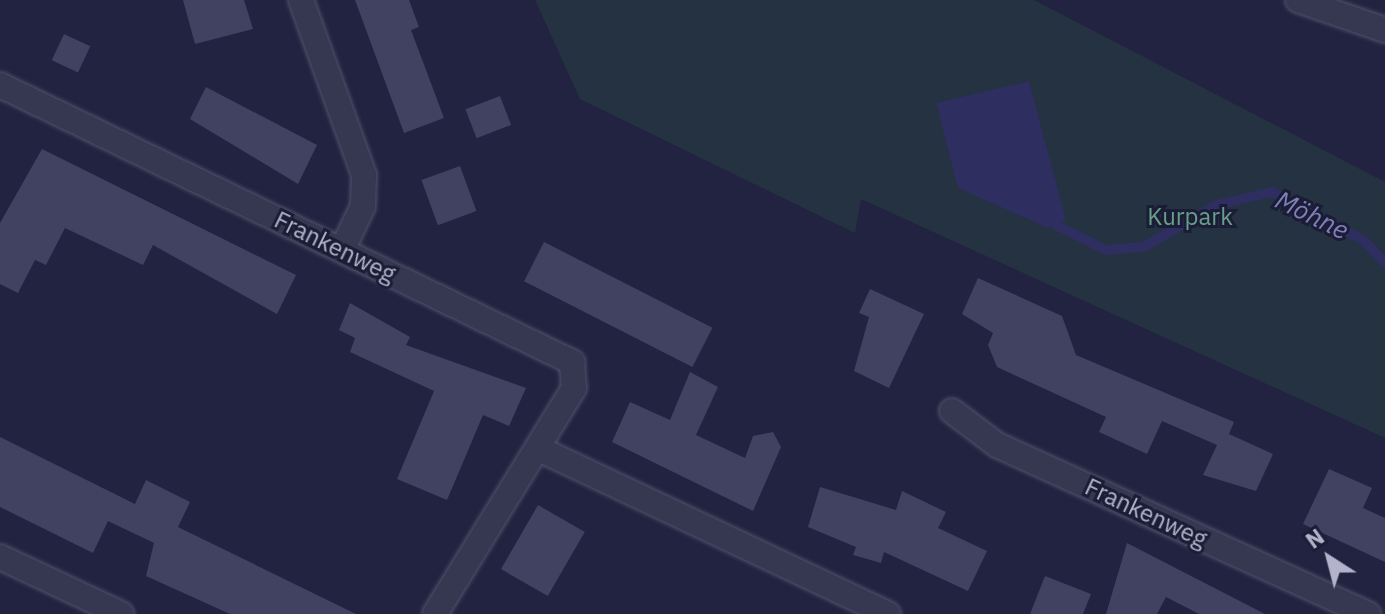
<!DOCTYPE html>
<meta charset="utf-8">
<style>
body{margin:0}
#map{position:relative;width:1385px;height:614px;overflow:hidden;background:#222340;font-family:"IBM Plex Sans",sans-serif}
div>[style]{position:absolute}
.green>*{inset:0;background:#243241}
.water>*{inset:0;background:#2e2e60}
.stream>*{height:10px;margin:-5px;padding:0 5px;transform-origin:5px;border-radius:5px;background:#2e2e60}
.building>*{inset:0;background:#414162;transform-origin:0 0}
.roads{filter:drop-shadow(0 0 2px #51526b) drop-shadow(0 0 2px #51526b)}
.street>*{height:24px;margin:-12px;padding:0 12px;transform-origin:12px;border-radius:12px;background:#363750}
span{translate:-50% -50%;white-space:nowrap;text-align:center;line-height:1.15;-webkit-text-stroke:6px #1b1c35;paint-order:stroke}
.park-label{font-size:24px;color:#689e8a}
.street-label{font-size:24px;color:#b3b3cb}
.water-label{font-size:26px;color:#8080b9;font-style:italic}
.north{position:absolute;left:1289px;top:518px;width:80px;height:80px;-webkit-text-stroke:6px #1b1c35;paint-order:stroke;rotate:324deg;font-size:22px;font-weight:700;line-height:32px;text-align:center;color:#b3b3cb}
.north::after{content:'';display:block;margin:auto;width:28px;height:36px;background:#b3b3cb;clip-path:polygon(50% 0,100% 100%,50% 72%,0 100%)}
</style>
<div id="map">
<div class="green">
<i style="clip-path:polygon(535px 0,1034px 0,1385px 182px,1385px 438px,861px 199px,855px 233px,580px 99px)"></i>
</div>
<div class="water">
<i style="clip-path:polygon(1029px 81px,1066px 220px,1048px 228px,958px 188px,936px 103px)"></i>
</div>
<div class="stream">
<i style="left:1056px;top:225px;width:56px;rotate:26.6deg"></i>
<i style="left:1106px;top:250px;width:38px;rotate:-5deg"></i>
<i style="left:1144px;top:247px;width:83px;rotate:-30.3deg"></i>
<i style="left:1216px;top:205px;width:57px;rotate:-13.1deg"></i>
<i style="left:1272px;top:192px;width:103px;rotate:27.8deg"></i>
<i style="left:1363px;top:240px;width:32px;rotate:46deg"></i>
</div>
<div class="building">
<i style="clip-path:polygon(183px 0,244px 0,253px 29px,195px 44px)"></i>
<i style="clip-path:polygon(355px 0,409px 0,419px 27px,411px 30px,444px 118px,404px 133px)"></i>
<i style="left:64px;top:34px;width:29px;height:29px;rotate:25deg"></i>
<i style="clip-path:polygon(206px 87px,317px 145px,298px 184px,190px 119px)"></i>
<i style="left:500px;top:96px;width:31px;height:37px;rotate:69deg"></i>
<i style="clip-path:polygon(42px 149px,296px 275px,277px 314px,153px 245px,143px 265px,65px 228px,46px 265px,35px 260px,18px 293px,0 284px,0 223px)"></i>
<i style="left:460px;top:166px;width:48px;height:41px;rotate:70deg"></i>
<i style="left:544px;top:242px;width:189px;height:44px;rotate:27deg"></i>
<i style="clip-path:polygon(978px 278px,1062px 316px,1076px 355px,1234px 422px,1229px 434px,1273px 454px,1256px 491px,1203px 475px,1217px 445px,1162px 421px,1147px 454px,1099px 432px,1106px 417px,997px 367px,988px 345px,993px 333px,962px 314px)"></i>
<i style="clip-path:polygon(870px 289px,924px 314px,889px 388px,854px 371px,869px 317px,859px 313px)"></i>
<i style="clip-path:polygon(350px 303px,410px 337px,406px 345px,526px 388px,509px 426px,483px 415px,447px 500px,397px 479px,434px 391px,350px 352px,355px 338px,339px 330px)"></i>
<i style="clip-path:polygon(690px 372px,718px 387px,696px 435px,745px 458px,753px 436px,773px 432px,781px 447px,753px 511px,612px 442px,630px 402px,670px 420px)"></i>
<i style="clip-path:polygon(0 437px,135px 504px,146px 480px,190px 502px,178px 527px,356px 614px,230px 614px,146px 576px,154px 543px,108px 521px,93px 553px,0 507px)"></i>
<i style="clip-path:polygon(1329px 469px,1372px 488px,1363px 508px,1385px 518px,1385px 562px,1303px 524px)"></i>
<i style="clip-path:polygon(820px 487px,896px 510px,902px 491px,946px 512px,938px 528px,987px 551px,968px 591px,884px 552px,881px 563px,853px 555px,856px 547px,808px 527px)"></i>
<i style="left:538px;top:505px;width:54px;height:74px;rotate:30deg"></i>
<i style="clip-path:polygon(1127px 543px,1265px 614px,1199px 614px,1166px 597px,1157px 614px,1106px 614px)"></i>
<i style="clip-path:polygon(1045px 576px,1091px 594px,1083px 614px,1030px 614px)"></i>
</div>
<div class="roads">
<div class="street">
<i style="left:301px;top:0;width:186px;rotate:70.2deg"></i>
<i style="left:364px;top:175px;width:31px;rotate:92deg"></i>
<i style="left:363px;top:206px;width:49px;rotate:115.5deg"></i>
<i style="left:1298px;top:0;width:92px;rotate:19deg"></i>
<i style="left:0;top:85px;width:636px;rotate:25.84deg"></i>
<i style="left:572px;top:362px;width:26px;rotate:86deg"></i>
<i style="left:574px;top:388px;width:265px;rotate:121.6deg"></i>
<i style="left:952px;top:411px;width:56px;rotate:37.1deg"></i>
<i style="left:997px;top:445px;width:408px;rotate:24.5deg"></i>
<i style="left:539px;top:449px;width:386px;rotate:25.3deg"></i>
<i style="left:0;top:557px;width:134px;rotate:25.2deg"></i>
</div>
</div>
<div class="park-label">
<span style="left:1190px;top:217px">Kurpark</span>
</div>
<div class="street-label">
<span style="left:335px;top:247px;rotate:26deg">Frankenweg</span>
<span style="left:1146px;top:513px;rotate:25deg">Frankenweg</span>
</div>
<div class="water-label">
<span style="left:1312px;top:215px;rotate:26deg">Möhne</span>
</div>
<div class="north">N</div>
</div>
